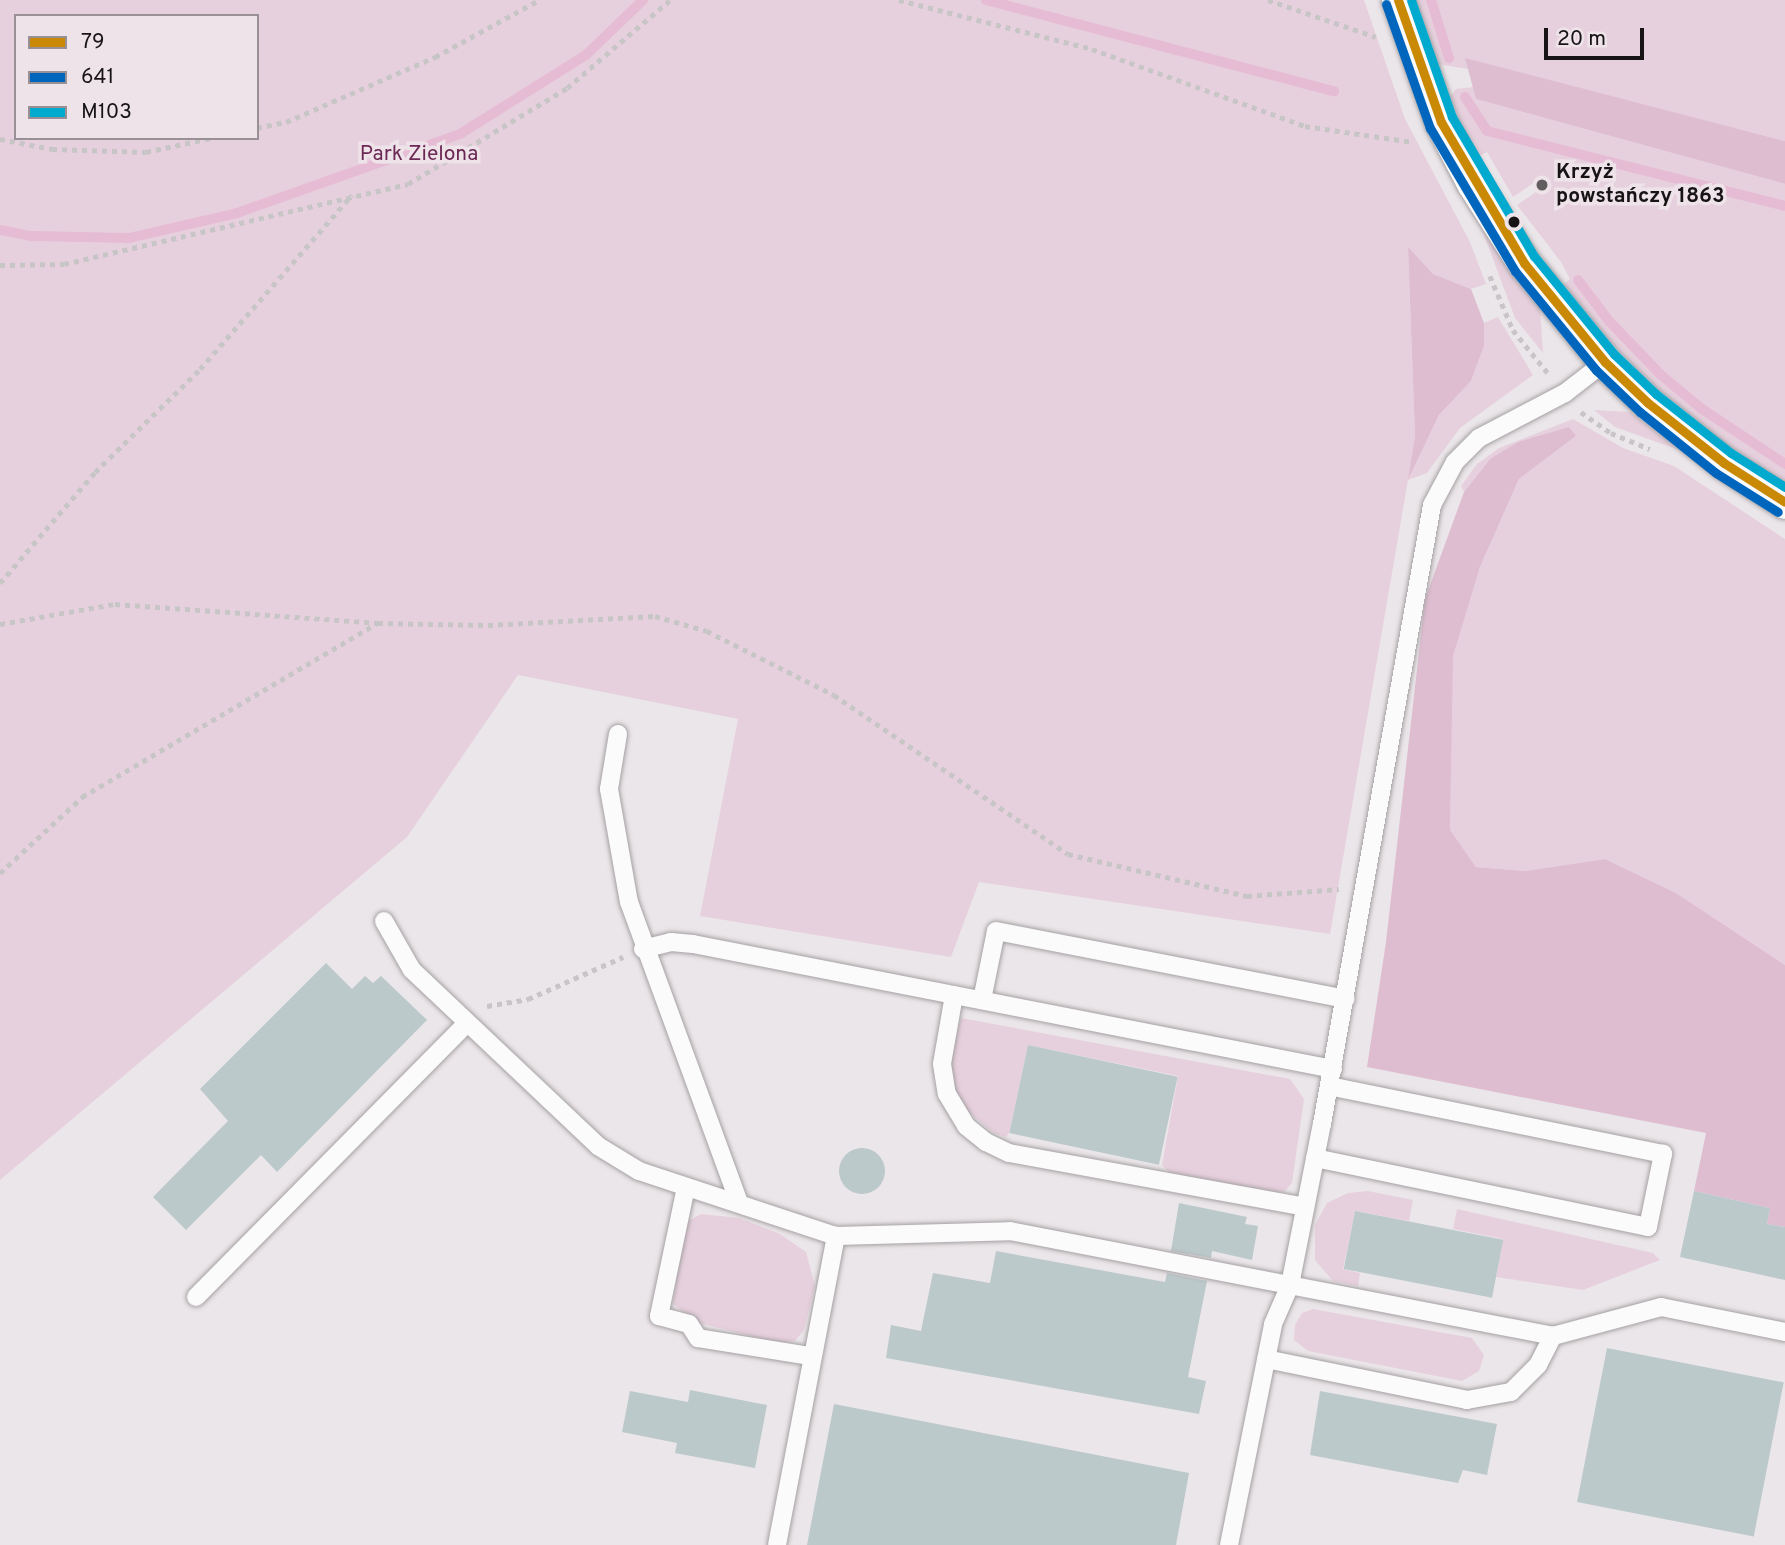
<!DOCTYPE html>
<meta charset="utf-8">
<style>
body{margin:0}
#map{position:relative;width:1785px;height:1545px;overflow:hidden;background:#ebe6e9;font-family:Overpass,sans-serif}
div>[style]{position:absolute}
.green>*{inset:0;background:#e7d0dd}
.forest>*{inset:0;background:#debdd1}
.stream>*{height:10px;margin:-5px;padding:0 5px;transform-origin:5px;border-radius:5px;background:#e6bcd5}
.building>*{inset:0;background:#bcc9cb;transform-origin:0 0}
.round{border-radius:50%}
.path>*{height:4.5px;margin-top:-2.25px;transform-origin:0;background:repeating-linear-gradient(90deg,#c7c5c6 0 5px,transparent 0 10px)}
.roads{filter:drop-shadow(0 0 2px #a5a1a3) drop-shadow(0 0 2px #a5a1a3)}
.lane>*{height:18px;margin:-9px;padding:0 9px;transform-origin:9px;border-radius:9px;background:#fcfbfc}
.street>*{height:33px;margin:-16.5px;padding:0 16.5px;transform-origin:16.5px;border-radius:16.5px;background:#fcfbfc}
.bus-1>*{height:9px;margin:-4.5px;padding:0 4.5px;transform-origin:4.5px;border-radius:4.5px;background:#ca8904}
.bus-2>*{height:9px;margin:-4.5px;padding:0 4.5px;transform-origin:4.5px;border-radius:4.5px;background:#0065bd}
.bus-3>*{height:9px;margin:-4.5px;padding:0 4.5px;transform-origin:4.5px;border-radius:4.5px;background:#00a9ce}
.dots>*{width:19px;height:19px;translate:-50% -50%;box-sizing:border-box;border:4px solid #eee3e9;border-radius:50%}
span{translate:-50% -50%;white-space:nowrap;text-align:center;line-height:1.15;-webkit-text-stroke:7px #eee3e9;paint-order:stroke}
.park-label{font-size:21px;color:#6c2855}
.poi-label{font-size:21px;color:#181416;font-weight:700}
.left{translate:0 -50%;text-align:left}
.legend{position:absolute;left:14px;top:14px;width:245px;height:126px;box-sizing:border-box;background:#eee3e9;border:2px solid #989095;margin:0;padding:9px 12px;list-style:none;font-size:21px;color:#181416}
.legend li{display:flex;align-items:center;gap:14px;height:35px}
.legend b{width:35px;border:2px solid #989095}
.scale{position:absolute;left:1544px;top:28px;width:100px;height:32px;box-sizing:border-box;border:4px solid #181416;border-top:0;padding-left:9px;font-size:21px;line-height:24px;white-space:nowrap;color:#181416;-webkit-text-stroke:5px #eee3e9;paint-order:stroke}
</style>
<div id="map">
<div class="green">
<i style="clip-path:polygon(evenodd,0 0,1364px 0,1405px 119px,1470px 242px,1486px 284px,1471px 289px,1433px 274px,1408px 248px,1415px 436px,1409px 478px,1439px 415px,1471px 381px,1484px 346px,1484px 323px,1498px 317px,1533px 375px,1460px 428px,1427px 473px,1408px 480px,1330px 934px,979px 882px,951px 957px,700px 916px,738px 719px,518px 675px,407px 837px,0 1180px,0 0,16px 16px,257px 16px,257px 138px,16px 138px,16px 16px)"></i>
<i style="clip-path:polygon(1415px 0,1785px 0,1785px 141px,1466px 59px,1468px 69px,1436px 64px)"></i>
<i style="clip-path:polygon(1473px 87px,1476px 99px,1785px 184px,1785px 482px,1724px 443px,1655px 387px,1606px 338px,1563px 285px,1570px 279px,1561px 262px,1517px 205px,1546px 185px,1541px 178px,1513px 197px,1487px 152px,1477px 157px,1450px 97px,1456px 89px)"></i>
<i style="clip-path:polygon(1483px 232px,1540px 309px,1543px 353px,1515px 318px)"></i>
<i style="clip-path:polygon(1594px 410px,1630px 412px,1679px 450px,1615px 427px)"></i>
<i style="clip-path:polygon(1573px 419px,1623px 448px,1674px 466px,1785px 539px,1785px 965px,1676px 893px,1605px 859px,1525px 871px,1476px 867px,1450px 831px,1452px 656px,1480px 567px,1519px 479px,1576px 436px,1490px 459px,1464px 492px,1461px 486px,1477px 464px,1499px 448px)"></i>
<i style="clip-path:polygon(961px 1018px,1290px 1079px,1304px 1099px,1292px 1183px,1284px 1192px,1269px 1195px,1171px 1174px,1162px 1165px,1178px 1076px,1028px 1045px,1009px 1133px,1006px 1137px,994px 1133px,964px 1108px,954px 1085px,950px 1062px)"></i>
<i style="clip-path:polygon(1368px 1191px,1413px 1200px,1409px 1221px,1355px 1211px,1343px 1269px,1360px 1273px,1358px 1286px,1333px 1281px,1315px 1260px,1315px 1225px,1327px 1203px,1348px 1193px)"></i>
<i style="clip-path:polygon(1457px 1209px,1653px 1253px,1660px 1260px,1583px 1290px,1496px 1277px,1503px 1239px,1453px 1229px)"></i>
<i style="clip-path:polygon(701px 1214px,739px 1218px,780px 1234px,806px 1252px,815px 1286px,804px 1330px,795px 1341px,779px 1343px,699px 1323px,673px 1304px,682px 1237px,687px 1222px)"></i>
<i style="clip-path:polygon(1313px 1309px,1472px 1338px,1484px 1355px,1479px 1371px,1462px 1381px,1308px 1351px,1294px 1340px,1295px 1325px,1302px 1313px)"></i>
</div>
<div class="forest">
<i style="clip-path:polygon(1465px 58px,1785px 141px,1785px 184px,1476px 99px)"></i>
<i style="clip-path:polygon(1408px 247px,1433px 274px,1471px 289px,1484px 323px,1484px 346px,1471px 381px,1439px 415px,1408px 480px,1415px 436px)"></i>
<i style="clip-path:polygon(1569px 427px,1576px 436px,1519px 479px,1480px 567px,1453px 656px,1450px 830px,1476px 867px,1525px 871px,1605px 859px,1676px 893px,1785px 965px,1785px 1227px,1767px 1224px,1770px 1208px,1694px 1191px,1706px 1133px,1367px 1067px,1386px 942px,1425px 599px,1464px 492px,1490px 459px,1518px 442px)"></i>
</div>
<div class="stream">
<i style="left:986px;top:0;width:360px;rotate:14.7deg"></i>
<i style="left:1431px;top:0;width:61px;rotate:72.8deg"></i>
<i style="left:1465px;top:97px;width:40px;rotate:57.1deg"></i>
<i style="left:1487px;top:131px;width:307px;rotate:14.1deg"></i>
<i style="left:0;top:230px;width:33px;rotate:11deg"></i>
<i style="left:32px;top:236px;width:97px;rotate:1.2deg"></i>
<i style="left:129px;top:238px;width:111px;rotate:-13deg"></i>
<i style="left:237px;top:213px;width:237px;rotate:-19.5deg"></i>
<i style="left:460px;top:134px;width:149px;rotate:-32.1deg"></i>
<i style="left:586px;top:55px;width:79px;rotate:-44deg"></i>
<i style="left:1578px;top:280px;width:51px;rotate:52.9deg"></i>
<i style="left:1609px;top:321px;width:75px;rotate:46.1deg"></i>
<i style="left:1661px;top:375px;width:53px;rotate:39.7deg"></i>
<i style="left:1702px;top:409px;width:100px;rotate:33.5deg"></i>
</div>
<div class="building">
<i style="clip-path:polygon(326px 963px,352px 989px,365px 976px,373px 983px,381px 976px,427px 1020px,277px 1172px,261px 1155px,186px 1230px,153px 1197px,228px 1121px,200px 1089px)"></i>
<i style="left:1028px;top:1045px;width:153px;height:90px;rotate:12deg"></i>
<i class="round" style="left:839px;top:1148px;width:46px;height:46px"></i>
<i style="clip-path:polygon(1694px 1191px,1770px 1208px,1767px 1224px,1785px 1227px,1785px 1280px,1680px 1257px)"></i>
<i style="clip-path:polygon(1179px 1203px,1247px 1217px,1245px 1224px,1258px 1226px,1252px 1260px,1212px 1251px,1211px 1258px,1171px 1251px)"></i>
<i style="left:1355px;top:1211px;width:151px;height:59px;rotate:11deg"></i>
<i style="clip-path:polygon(996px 1251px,1165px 1282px,1167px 1273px,1207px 1281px,1188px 1377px,1206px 1381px,1199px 1414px,886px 1358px,891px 1325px,921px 1331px,933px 1273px,990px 1283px)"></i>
<i style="left:1607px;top:1348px;width:180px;height:157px;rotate:11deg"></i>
<i style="clip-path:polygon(690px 1390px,767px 1405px,755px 1468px,675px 1453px,677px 1443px,622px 1432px,630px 1391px,688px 1402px)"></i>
<i style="clip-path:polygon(1320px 1391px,1497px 1424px,1487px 1475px,1463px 1470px,1458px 1483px,1310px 1455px)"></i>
<i style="clip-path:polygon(834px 1404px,1189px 1473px,1176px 1545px,807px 1545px)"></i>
</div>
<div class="path">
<i style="left:899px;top:0;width:199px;rotate:14.2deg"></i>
<i style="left:1092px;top:49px;width:226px;rotate:19.9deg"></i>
<i style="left:1305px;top:126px;width:109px;rotate:8.4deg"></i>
<i style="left:1268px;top:0;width:114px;rotate:18.9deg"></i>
<i style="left:257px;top:128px;width:30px;rotate:-12deg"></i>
<i style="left:286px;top:122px;width:163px;rotate:-23.6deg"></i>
<i style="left:435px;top:57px;width:119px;rotate:-28.7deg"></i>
<i style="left:0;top:139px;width:53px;rotate:10.9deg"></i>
<i style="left:52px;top:149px;width:94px;rotate:1.8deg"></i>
<i style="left:146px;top:152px;width:66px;rotate:-12.3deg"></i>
<i style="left:0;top:265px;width:64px;rotate:-0.9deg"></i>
<i style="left:64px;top:264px;width:353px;rotate:-13.1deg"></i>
<i style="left:408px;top:184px;width:186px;rotate:-31.1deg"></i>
<i style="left:567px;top:88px;width:135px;rotate:-40.5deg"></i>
<i style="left:1490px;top:276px;width:59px;rotate:66.9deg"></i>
<i style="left:1513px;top:330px;width:55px;rotate:50.9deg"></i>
<i style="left:1581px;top:412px;width:37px;rotate:35deg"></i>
<i style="left:1611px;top:433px;width:42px;rotate:22.3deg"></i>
<i style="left:0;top:583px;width:146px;rotate:-49.4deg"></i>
<i style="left:95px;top:472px;width:147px;rotate:-44.4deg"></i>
<i style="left:200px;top:369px;width:231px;rotate:-48.9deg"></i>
<i style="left:0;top:624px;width:117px;rotate:-9.9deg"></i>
<i style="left:115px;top:604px;width:264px;rotate:4.1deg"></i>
<i style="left:378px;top:623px;width:110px;rotate:1deg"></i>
<i style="left:488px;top:625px;width:167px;rotate:-3.1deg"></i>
<i style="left:655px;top:616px;width:54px;rotate:16.1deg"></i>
<i style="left:707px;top:631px;width:142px;rotate:26.7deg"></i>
<i style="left:834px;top:695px;width:283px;rotate:34.2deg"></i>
<i style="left:1068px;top:854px;width:184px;rotate:13.2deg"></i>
<i style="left:1247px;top:896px;width:92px;rotate:-4.4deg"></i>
<i style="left:0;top:873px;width:112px;rotate:-42.8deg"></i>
<i style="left:82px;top:797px;width:342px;rotate:-30.5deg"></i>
<i style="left:487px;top:1006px;width:42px;rotate:-9.7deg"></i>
<i style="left:528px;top:999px;width:104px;rotate:-23.9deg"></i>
</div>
<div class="roads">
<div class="lane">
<i style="left:618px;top:734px;width:56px;rotate:99.3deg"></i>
<i style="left:609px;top:789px;width:115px;rotate:80deg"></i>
<i style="left:629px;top:902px;width:320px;rotate:69.9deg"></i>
<i style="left:384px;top:921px;width:56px;rotate:60.3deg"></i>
<i style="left:412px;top:970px;width:256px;rotate:43.4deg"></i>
<i style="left:598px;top:1146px;width:48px;rotate:31.4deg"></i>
<i style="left:639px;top:1171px;width:207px;rotate:18.3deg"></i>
<i style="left:643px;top:949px;width:29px;rotate:-14deg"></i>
<i style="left:671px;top:942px;width:22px;rotate:5deg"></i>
<i style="left:693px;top:944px;width:652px;rotate:11.05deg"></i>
<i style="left:954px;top:995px;width:70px;rotate:99.9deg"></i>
<i style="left:942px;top:1064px;width:30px;rotate:81deg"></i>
<i style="left:947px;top:1094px;width:37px;rotate:59deg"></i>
<i style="left:966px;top:1126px;width:26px;rotate:39deg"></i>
<i style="left:986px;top:1142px;width:25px;rotate:26deg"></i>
<i style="left:1009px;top:1153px;width:301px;rotate:10.3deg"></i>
<i style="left:982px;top:1000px;width:70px;rotate:-78.5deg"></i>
<i style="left:996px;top:931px;width:356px;rotate:11deg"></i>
<i style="left:1315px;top:1158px;width:340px;rotate:11.7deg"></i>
<i style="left:1648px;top:1227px;width:75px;rotate:-78.4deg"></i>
<i style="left:1663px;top:1154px;width:340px;rotate:-168.5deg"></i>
<i style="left:686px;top:1187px;width:132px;rotate:101.8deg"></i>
<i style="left:659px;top:1316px;width:31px;rotate:15deg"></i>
<i style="left:689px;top:1324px;width:17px;rotate:57deg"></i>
<i style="left:698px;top:1338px;width:113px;rotate:9.1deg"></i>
<i style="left:196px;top:1297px;width:385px;rotate:-45.3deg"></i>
<i style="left:1266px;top:1359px;width:205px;rotate:11.5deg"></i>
<i style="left:1467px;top:1400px;width:45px;rotate:-10.3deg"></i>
<i style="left:1511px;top:1392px;width:38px;rotate:-45deg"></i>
<i style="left:1538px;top:1365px;width:33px;rotate:-63deg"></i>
<i style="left:777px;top:1545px;width:315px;rotate:-79.2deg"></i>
<i style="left:836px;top:1236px;width:174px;rotate:-1.6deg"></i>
<i style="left:1010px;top:1231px;width:553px;rotate:10.94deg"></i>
<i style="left:1553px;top:1336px;width:112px;rotate:-15deg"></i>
<i style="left:1661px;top:1307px;width:126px;rotate:11.4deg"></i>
<i style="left:1229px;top:1545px;width:225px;rotate:-78.7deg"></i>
<i style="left:1273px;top:1324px;width:43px;rotate:-66.4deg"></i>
<i style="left:1290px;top:1285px;width:164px;rotate:-78.8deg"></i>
<i style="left:1322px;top:1124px;width:629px;rotate:-79.92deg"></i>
<i style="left:1432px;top:505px;width:49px;rotate:-61.9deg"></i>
<i style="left:1455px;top:462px;width:34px;rotate:-45deg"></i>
<i style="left:1479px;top:438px;width:97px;rotate:-27.6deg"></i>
<i style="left:1565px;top:393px;width:51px;rotate:-37.8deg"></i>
</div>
<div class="street">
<i style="left:1398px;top:0;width:129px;rotate:70.6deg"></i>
<i style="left:1441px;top:122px;width:69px;rotate:62.3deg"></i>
<i style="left:1473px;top:183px;width:95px;rotate:57.5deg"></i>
<i style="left:1524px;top:263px;width:128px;rotate:50.7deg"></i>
<i style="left:1605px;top:362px;width:59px;rotate:43.6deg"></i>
<i style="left:1648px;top:403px;width:97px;rotate:38.3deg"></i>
<i style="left:1724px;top:463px;width:72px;rotate:32.6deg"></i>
</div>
</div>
<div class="bus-1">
<i style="left:1398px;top:0;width:129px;rotate:70.6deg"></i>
<i style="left:1441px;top:122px;width:164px;rotate:59.5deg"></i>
<i style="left:1524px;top:263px;width:128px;rotate:50.7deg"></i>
<i style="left:1605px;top:362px;width:59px;rotate:43.6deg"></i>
<i style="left:1648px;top:403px;width:97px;rotate:38.3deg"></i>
<i style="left:1724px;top:463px;width:72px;rotate:32.6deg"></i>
</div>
<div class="bus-2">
<i style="left:1386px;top:4px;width:132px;rotate:70.5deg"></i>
<i style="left:1430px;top:128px;width:166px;rotate:59.3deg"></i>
<i style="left:1515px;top:271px;width:128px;rotate:50.7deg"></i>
<i style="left:1596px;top:370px;width:61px;rotate:43.7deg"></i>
<i style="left:1640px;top:412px;width:97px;rotate:38.8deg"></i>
<i style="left:1716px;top:473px;width:73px;rotate:32.2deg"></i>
</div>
<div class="bus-3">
<i style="left:1411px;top:0;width:124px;rotate:70.7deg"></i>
<i style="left:1452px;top:117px;width:161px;rotate:59.5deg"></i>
<i style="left:1534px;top:256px;width:127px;rotate:50.8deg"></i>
<i style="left:1614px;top:354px;width:58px;rotate:43.6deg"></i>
<i style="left:1656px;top:394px;width:95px;rotate:38.2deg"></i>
<i style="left:1731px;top:453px;width:64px;rotate:32.2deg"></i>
</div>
<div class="dots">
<i style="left:1542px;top:185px;background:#625e60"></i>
<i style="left:1514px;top:222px;background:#181416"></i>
</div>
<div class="park-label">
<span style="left:419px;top:155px">Park Zielona</span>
</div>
<div class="poi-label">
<span class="left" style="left:1556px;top:185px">Krzyż<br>powstańczy 1863</span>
</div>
<ul class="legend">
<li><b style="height:9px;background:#ca8904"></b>79</li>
<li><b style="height:9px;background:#0065bd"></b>641</li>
<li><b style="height:9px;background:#00a9ce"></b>M103</li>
</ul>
<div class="scale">20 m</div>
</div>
